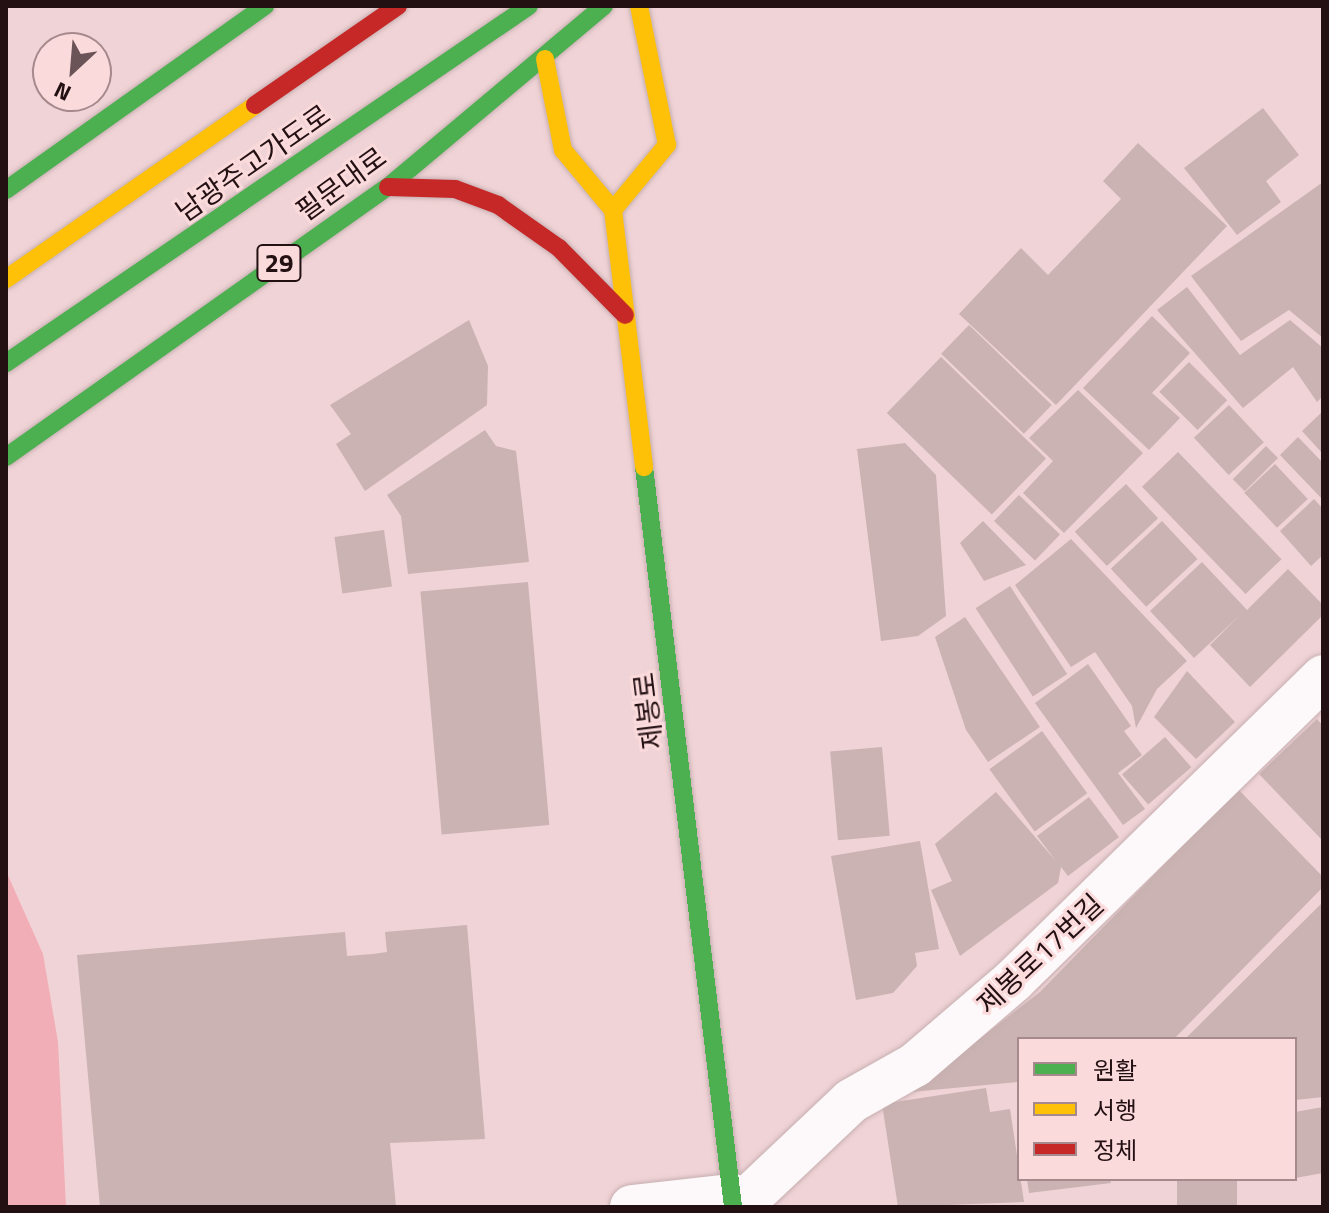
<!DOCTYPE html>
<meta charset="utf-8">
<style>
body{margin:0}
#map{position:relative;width:1329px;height:1213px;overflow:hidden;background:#f0d3d6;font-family:"Titillium Web","Noto Sans KR",sans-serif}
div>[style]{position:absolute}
.green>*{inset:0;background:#f2aeb6}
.building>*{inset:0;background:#cab3b2;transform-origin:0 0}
.roads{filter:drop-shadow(0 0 2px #c6afb1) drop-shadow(0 0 2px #c6afb1)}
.street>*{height:44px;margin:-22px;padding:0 22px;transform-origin:22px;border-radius:22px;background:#fdf8f9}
.fast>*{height:18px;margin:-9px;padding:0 9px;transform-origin:9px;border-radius:9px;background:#4caf50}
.slow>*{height:18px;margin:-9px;padding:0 9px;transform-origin:9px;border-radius:9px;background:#ffc107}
.jam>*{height:18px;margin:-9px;padding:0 9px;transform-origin:9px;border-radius:9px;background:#c62828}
span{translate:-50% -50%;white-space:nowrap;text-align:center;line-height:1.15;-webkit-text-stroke:6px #fbdadc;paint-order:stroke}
.shield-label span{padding:2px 6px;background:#fbdadc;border:2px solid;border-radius:6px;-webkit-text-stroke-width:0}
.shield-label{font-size:26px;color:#231013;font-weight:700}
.street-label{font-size:28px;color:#231013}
.frame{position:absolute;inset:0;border:8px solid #231013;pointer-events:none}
.legend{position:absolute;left:1017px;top:1037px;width:280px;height:144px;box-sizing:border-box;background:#fbdadc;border:2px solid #a5898c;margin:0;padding:10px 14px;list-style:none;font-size:24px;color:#231013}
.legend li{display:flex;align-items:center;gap:16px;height:40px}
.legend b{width:40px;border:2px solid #a5898c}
.north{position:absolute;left:32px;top:32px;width:80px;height:80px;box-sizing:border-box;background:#fbdadc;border:2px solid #a5898c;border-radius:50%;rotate:206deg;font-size:22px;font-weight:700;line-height:32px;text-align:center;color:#231013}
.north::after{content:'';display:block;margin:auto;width:28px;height:36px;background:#6b5457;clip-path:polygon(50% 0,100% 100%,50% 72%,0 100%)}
</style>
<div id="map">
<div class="green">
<i style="clip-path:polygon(6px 871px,43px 954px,58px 1042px,66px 1207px,6px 1207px)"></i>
</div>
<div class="building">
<i style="clip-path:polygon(1263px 108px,1299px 155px,1266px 181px,1281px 202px,1237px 235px,1184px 168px)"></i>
<i style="clip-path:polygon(1138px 143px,1227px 226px,1056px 405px,959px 314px,1021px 248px,1048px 275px,1121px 199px,1103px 181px)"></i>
<i style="clip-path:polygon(1323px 182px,1323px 338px,1289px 310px,1241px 341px,1191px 276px)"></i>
<i style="clip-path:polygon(1187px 287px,1240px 355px,1290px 320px,1323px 348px,1323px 396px,1317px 402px,1293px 367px,1243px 408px,1157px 310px)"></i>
<i style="clip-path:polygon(1152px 316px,1190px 353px,1152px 393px,1180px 418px,1149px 450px,1083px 388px)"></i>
<i style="clip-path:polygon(469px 320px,488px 366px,487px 405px,365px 491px,336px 444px,351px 434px,330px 405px)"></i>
<i style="left:969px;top:325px;width:115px;height:40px;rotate:44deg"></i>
<i style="left:941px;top:357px;width:146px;height:78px;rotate:44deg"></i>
<i style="left:1189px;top:362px;width:54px;height:42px;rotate:45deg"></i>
<i style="clip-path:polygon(1078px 390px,1143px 453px,1064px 533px,1023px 493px,1053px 461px,1029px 438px)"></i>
<i style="left:1229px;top:405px;width:51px;height:48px;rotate:47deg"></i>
<i style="clip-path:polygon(1323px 411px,1323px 454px,1302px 431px)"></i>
<i style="clip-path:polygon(485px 430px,496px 446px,516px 451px,529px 562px,408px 574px,401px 516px,387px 495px)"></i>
<i style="clip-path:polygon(1298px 437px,1323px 463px,1323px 500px,1280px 455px)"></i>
<i style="clip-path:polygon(905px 443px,936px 475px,946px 616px,918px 636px,881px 641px,857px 449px)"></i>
<i style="left:1266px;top:446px;width:17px;height:47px;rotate:45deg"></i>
<i style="left:1178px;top:452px;width:149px;height:50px;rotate:46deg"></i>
<i style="left:1275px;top:464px;width:48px;height:42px;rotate:47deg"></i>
<i style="left:1126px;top:484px;width:47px;height:70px;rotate:47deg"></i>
<i style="left:1019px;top:495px;width:57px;height:36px;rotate:44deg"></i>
<i style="clip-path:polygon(1314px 499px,1323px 509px,1323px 555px,1311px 566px,1280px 531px)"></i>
<i style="clip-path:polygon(983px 521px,1026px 565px,984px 581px,960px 543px)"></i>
<i style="left:1162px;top:521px;width:52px;height:70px;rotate:47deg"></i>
<i style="left:384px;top:530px;width:57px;height:50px;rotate:82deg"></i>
<i style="clip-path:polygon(1071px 539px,1187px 661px,1157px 689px,1136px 728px,1132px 706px,1095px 652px,1071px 667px,1015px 585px)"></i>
<i style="clip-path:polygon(1202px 562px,1247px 610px,1288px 569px,1323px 605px,1323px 615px,1250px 687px,1210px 645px,1239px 616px,1194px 658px,1150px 611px)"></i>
<i style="left:528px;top:582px;width:244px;height:108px;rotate:85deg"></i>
<i style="left:1010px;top:586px;width:105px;height:41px;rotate:57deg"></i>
<i style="clip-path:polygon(965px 617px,1040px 727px,988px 762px,966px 730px,935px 637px)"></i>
<i style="clip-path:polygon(1088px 664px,1131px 726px,1124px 731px,1142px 755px,1118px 773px,1145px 809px,1123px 825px,1035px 703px)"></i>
<i style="clip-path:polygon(1187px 671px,1235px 722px,1196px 759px,1154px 717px)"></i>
<i style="clip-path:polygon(1317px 719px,1323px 726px,1323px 841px,1259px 774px)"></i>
<i style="left:1042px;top:731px;width:77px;height:65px;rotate:54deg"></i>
<i style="left:1165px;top:737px;width:40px;height:57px;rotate:49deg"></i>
<i style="left:882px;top:747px;width:89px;height:52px;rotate:85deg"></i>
<i style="clip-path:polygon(1238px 789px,1323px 877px,1323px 887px,1174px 1039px,1019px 1039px,1019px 1082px,911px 1092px,1040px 992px)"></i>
<i style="clip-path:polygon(996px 792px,1056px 861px,1037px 836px,1089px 797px,1119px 837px,1068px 876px,1061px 867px,1058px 883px,960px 956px,931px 890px,952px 881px,935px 844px)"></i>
<i style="clip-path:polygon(920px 841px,939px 949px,915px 953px,917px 966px,893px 993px,856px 1000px,831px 856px)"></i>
<i style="clip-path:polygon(1323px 902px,1323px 1097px,1295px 1100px,1295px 1039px,1185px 1039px)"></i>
<i style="clip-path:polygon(467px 925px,485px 1139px,390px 1143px,396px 1207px,100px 1207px,77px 955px,345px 932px,347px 956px,373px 954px,387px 952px,385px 932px)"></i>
<i style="clip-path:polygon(986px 1088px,990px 1112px,1010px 1109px,1024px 1202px,898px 1207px,882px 1104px)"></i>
<i style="clip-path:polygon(1323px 1107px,1323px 1173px,1295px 1178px,1295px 1112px)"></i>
<i style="clip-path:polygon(1027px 1179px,1110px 1179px,1111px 1183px,1029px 1193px)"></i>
<i style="left:1177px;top:1179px;width:60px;height:28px"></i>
</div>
<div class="roads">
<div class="street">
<i style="left:632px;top:1207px;width:101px;rotate:-6.3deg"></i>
<i style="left:739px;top:1207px;width:154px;rotate:-43.4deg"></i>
<i style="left:851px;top:1101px;width:73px;rotate:-29.4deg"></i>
<i style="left:915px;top:1065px;width:130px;rotate:-40.6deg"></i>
<i style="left:1014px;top:980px;width:433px;rotate:-44.4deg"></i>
</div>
<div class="fast">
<i style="left:6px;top:190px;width:318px;rotate:-35.4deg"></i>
<i style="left:6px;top:363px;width:633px;rotate:-34.32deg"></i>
<i style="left:6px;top:457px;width:468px;rotate:-35.3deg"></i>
<i style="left:388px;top:187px;width:282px;rotate:-40deg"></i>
<i style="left:644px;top:467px;width:745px;rotate:83.14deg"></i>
</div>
<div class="slow">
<i style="left:545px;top:59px;width:93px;rotate:78.8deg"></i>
<i style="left:563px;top:150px;width:78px;rotate:50.2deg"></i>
<i style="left:613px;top:210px;width:259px;rotate:83.1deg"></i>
<i style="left:613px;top:210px;width:85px;rotate:-50.3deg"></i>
<i style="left:667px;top:145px;width:142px;rotate:-101.4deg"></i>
<i style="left:6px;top:279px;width:304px;rotate:-34.9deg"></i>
</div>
<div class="jam">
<i style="left:255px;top:105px;width:174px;rotate:-34.7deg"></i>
<i style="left:388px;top:187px;width:67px;rotate:1.7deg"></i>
<i style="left:455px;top:189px;width:46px;rotate:20.4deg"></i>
<i style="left:498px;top:205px;width:75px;rotate:35.2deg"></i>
<i style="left:559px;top:248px;width:94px;rotate:45.4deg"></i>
</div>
</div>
<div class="shield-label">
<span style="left:279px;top:263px">29</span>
</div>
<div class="street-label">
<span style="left:253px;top:163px;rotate:-35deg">남광주고가도로</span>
<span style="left:341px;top:184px;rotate:-36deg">필문대로</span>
<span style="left:648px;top:711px;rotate:-97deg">제봉로</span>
<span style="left:1040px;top:954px;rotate:-43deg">제봉로17번길</span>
</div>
<div class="frame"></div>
<ul class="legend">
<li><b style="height:10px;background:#4caf50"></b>원활</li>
<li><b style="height:10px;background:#ffc107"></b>서행</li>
<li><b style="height:10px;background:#c62828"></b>정체</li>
</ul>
<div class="north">N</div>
</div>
